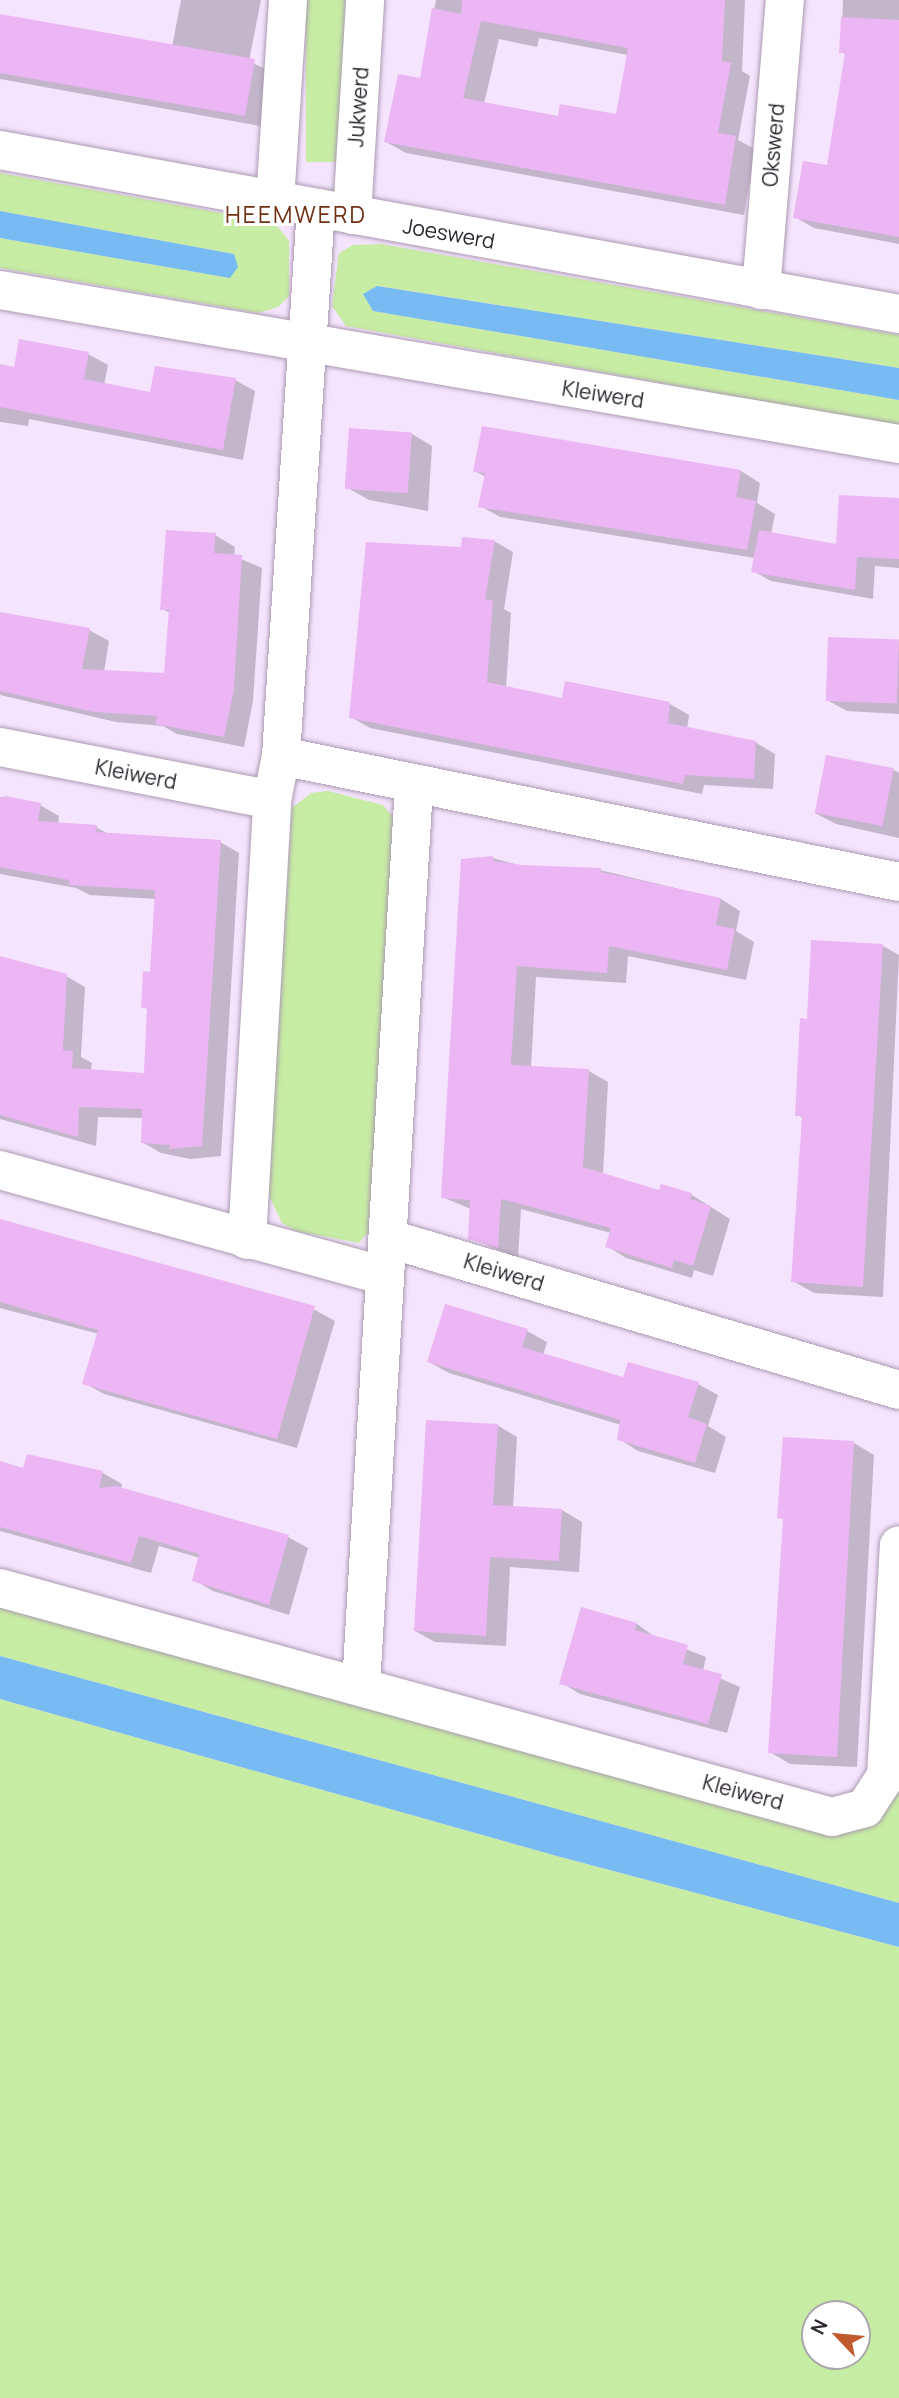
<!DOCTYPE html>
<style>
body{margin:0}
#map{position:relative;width:899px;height:2398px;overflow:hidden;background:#f5e4fd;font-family:Manrope,sans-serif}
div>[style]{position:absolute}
.green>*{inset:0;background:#c7eca3;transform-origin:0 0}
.water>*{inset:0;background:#78baf2}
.shadow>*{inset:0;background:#0003}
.building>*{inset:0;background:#ecb5f4;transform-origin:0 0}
.roads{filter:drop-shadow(0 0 2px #ab9ab1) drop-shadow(0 0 2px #ab9ab1)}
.minor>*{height:38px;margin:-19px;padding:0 19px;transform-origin:19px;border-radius:19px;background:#fff}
span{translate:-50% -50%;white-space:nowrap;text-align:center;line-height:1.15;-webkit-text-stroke:6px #fff;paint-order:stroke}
.street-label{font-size:21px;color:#2c262f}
.neighbourhood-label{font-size:23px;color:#703014;letter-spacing:2px}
.north{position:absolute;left:801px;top:2300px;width:70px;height:70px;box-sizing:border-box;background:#fff;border:2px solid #aba8ac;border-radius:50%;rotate:296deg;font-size:19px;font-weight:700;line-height:28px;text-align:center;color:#2c262f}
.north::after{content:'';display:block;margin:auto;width:24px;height:32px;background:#c15a2f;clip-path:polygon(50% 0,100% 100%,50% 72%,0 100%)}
</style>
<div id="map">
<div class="green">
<i style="left:306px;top:0;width:39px;height:162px"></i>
<i style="clip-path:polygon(0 173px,255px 219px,278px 227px,289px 241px,289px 296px,278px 307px,259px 313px,0 268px,0 238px,230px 278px,234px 254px,0 211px)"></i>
<i style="clip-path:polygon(381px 244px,899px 335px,899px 368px,378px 286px,364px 294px,373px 311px,899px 400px,899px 426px,346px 326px,332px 306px,339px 253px,353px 245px)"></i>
<i style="clip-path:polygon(328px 791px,383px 805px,394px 818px,373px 1226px,359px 1243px,296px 1231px,282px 1223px,268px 1194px,292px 808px,311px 793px)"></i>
<i style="clip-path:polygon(0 1606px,817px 1831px,899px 1782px,899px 1903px,0 1656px)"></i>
<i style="clip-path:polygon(evenodd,0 1699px,557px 1856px,899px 1947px,899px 2398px,0 2398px,0 1699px,815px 2314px,857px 2314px,857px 2356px,815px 2356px,815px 2314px)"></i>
</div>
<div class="water">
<i style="clip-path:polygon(0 211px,234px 254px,238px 267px,230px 278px,0 238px)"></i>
<i style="clip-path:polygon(377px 286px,899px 368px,899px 400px,373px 311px,363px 294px)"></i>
<i style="clip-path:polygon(0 1656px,899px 1903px,899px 1947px,557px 1856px,0 1699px)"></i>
</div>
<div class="shadow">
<i style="clip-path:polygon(181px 0,261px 0,249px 61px,274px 74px,265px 127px,0 79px,0 15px,172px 47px)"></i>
<i style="clip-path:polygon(evenodd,436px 0,745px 0,742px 71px,750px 76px,738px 140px,755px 149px,744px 215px,406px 153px,386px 142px,421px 80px,436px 0,539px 38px,628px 55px,618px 116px,559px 118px,484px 104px,499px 39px,537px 47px,539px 38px)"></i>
<i style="clip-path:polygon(843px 0,899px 0,899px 244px,814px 228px,795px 217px,829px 167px,847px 55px,841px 52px)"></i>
<i style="clip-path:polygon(88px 354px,108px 365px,104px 385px,152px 394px,235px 380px,255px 391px,243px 460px,29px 419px,28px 426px,0 422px,0 366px,15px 369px)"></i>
<i style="clip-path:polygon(412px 434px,432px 446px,428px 511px,369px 500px,348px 488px)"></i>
<i style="clip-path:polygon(475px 471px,741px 471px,760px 483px,757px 503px,775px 514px,771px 534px,838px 546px,899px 500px,899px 568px,875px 566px,873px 599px,771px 581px,753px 571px,755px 558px,500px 517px,480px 506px,486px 477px)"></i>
<i style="clip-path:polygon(215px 535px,235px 547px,234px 556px,262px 568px,253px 701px,244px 747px,177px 734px,163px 726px,116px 722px,0 695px,0 613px,89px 630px,109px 641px,104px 672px,166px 675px,170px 613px,162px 609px)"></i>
<i style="clip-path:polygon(494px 541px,513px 552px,504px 609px,511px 613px,506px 688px,563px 700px,670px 704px,689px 715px,687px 729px,755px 742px,775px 754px,773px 789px,704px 785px,702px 794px,370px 728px,351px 717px,462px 549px)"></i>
<i style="clip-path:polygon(899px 641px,899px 714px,847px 711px,827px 700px)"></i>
<i style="clip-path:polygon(894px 770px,899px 773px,899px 838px,836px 824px,815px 813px)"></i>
<i style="clip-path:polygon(0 797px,40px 805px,59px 816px,58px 824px,96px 827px,110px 835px,220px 842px,239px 853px,221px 1156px,190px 1159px,161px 1153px,142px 1142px,144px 1118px,98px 1117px,96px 1146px,0 1119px,0 958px,66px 976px,85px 987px,81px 1057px,92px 1063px,91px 1071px,146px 1075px,149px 1010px,143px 1007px,152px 974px,156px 899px,90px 895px,76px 888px,0 874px)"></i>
<i style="clip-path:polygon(493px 858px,522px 866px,600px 870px,721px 899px,740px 911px,736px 931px,754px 942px,746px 980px,628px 956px,626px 983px,536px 977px,531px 1068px,589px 1071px,608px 1082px,603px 1175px,660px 1192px,662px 1186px,692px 1195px,730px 1219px,713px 1276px,694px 1270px,692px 1278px,626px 1258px,607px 1246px,611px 1233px,521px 1209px,518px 1258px,470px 1238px,471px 1209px,442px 1197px,462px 861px)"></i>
<i style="clip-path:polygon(883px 946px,899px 955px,883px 1297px,814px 1293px,793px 1281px,804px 1118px,797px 1115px,808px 1020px)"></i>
<i style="clip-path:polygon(0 1221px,315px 1310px,335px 1321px,297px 1448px,104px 1394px,84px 1383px,99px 1334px,0 1308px)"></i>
<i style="clip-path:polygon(527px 1331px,547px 1342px,543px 1355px,625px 1379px,698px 1384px,718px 1395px,708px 1426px,726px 1437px,715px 1473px,638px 1451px,619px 1439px,621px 1425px,449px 1373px,429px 1362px)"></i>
<i style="clip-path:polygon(497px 1425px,517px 1437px,513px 1508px,562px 1510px,582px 1522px,579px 1572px,510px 1567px,506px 1646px,435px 1642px,415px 1631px)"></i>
<i style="clip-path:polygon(854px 1443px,874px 1455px,857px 1767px,790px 1764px,770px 1752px,785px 1520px,779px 1517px)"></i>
<i style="clip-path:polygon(0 1463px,24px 1470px,66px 1463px,103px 1473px,122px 1484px,121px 1490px,288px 1537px,308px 1548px,289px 1615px,213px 1591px,194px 1580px,200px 1558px,159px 1546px,151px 1573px,0 1531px)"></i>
<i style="clip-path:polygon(582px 1609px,637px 1624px,655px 1637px,706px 1657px,703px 1671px,740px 1687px,727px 1733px,580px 1694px,562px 1683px)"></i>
</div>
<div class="building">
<i style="clip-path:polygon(evenodd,462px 0,725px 0,722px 61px,731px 63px,718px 133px,736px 136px,725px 205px,384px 142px,398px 74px,420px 78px,432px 8px,461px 14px,462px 0,481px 21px,628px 48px,616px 114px,560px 104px,558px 116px,463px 98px,481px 21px)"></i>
<i style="left:0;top:14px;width:259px;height:58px;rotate:10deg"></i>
<i style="clip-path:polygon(841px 17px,899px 20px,899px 237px,793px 218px,803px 161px,827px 165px,845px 53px,839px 53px)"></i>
<i style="clip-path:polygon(19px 339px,89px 352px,84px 379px,150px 392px,155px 366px,236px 378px,223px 450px,0 407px,0 364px,14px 367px)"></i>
<i style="clip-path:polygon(482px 426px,741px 470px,736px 497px,756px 501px,747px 550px,478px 507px,485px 473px,473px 472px)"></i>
<i style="left:349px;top:428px;width:63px;height:61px;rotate:4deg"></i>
<i style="clip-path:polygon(839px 495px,899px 498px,899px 559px,857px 557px,855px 590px,751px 572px,759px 530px,836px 544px)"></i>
<i style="clip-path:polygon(166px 530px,216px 533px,214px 553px,242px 555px,234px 689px,224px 737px,155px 724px,157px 716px,94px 712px,0 691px,0 612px,90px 628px,82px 669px,164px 673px,169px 610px,160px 610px)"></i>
<i style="clip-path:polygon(462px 537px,495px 540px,485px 599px,493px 601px,487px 682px,562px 698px,565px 681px,670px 702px,668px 723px,756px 741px,754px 779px,685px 775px,683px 784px,349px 718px,366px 542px,461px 547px)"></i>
<i style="left:828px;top:637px;width:71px;height:64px;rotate:2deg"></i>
<i style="left:826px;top:755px;width:69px;height:59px;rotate:11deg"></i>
<i style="clip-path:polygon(5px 796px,41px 803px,38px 821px,97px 825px,96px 832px,221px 840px,202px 1146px,169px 1149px,170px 1145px,141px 1143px,142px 1109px,79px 1107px,78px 1137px,0 1115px,0 956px,67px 974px,63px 1050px,73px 1051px,72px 1068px,144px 1073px,147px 1008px,141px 1008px,143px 971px,150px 972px,155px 890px,69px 885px,69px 880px,0 867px,0 798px)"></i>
<i style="clip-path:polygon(493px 856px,493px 861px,522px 865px,601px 868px,601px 872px,721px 898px,716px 925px,735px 929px,727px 970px,609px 946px,607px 973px,517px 966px,511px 1065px,589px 1069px,583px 1167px,659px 1190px,661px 1184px,692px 1193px,690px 1199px,711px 1206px,693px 1266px,674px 1260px,672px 1268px,605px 1247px,611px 1228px,501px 1199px,498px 1248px,468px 1239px,470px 1200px,441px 1198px,461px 859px)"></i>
<i style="clip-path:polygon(811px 940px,883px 944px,863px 1287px,791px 1282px,802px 1116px,795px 1116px,800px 1018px,807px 1019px)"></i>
<i style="clip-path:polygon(0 1219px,315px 1306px,277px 1439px,82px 1384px,98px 1330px,0 1302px)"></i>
<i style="clip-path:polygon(445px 1304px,528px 1329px,522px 1347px,623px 1377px,628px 1362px,699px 1382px,688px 1417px,707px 1424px,695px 1463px,617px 1440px,620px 1420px,427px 1362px)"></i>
<i style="clip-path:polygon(426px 1420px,498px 1424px,493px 1505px,562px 1509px,559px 1561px,490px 1557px,486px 1636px,414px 1631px)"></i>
<i style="clip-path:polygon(783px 1437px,854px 1441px,837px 1757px,768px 1753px,783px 1519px,777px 1518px)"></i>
<i style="clip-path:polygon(27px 1454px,103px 1471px,99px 1488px,116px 1486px,289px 1535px,269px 1605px,192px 1581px,199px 1554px,139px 1536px,131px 1563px,0 1527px,0 1461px,23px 1468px)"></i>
<i style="clip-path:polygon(581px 1607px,637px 1623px,635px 1630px,688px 1645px,683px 1664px,722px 1674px,708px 1724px,559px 1684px)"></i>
</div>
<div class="roads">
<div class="minor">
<i style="left:0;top:150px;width:914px;rotate:10.34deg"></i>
<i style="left:275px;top:201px;width:201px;rotate:-86.3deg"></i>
<i style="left:352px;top:215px;width:215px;rotate:-86.5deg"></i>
<i style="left:0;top:290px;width:912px;rotate:9.72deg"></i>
<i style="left:761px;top:290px;width:291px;rotate:-85.3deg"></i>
<i style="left:0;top:747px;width:277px;rotate:11deg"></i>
<i style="left:281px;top:756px;width:631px;rotate:11.52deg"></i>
<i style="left:0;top:1170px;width:399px;rotate:15.4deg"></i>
<i style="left:390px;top:1239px;width:531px;rotate:16.52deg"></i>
<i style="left:247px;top:1240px;width:441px;rotate:-86.7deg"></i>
<i style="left:272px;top:800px;width:45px;rotate:-78.4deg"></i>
<i style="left:281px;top:756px;width:549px;rotate:-86.35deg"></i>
<i style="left:0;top:1588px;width:863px;rotate:15.39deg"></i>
<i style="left:832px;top:1817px;width:34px;rotate:-15deg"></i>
<i style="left:865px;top:1808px;width:38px;rotate:-57deg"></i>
<i style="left:886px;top:1776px;width:231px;rotate:-86.8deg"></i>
<i style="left:361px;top:1686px;width:903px;rotate:-86.63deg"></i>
</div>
</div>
<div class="street-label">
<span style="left:358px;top:107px;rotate:-86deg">Jukwerd</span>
<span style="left:773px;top:145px;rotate:-85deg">Okswerd</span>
<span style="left:449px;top:233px;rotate:10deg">Joeswerd</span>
<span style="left:603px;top:394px;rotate:9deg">Kleiwerd</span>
<span style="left:136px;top:774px;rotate:11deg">Kleiwerd</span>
<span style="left:504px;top:1272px;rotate:17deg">Kleiwerd</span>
<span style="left:743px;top:1792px;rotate:15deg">Kleiwerd</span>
</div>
<div class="neighbourhood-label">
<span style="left:296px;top:214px">HEEMWERD</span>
</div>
<div class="north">N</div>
</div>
